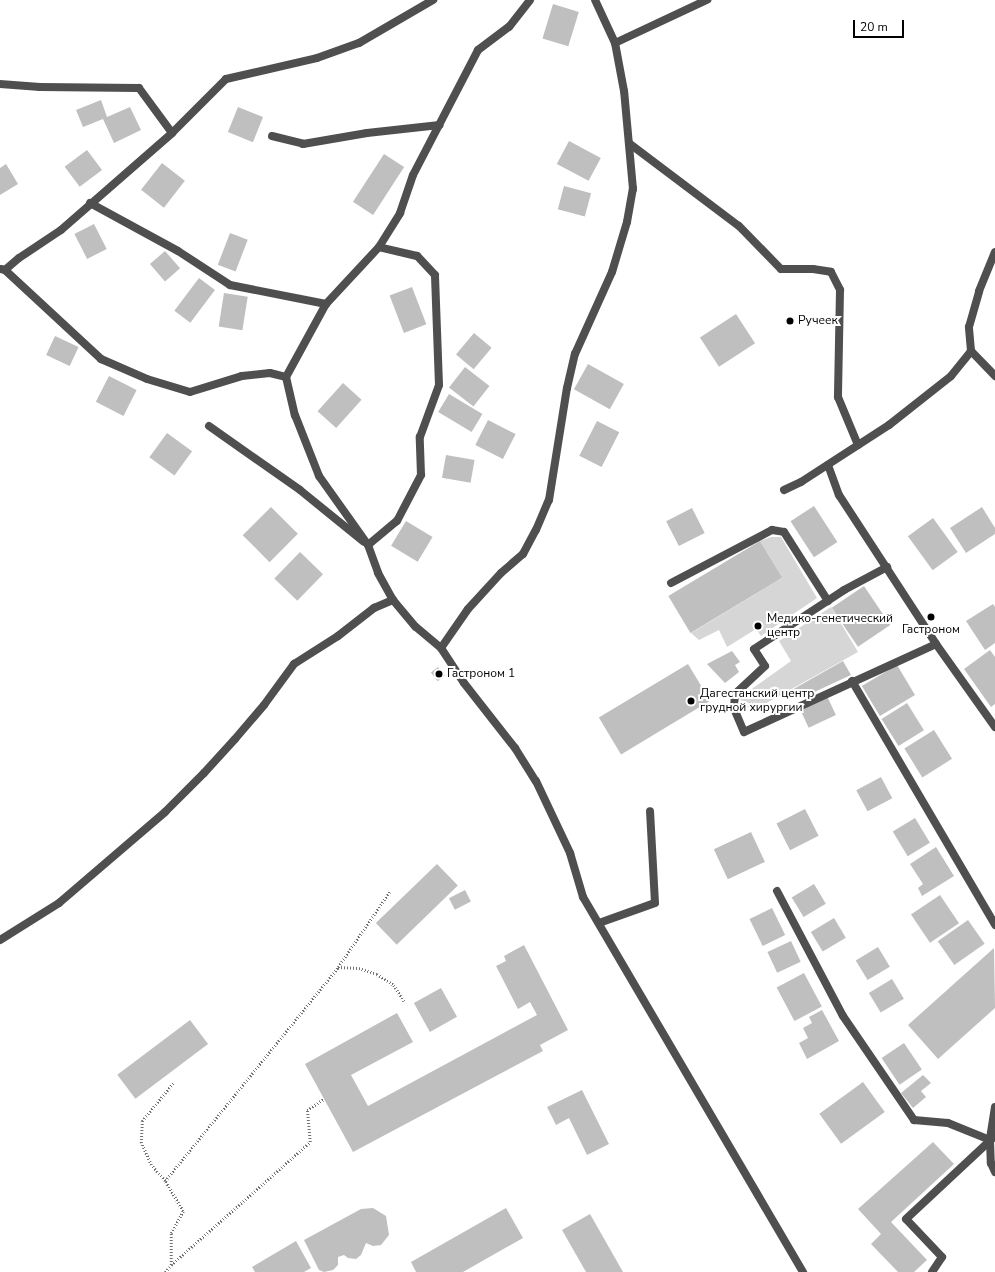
<!DOCTYPE html>
<meta charset="utf-8">
<style>
body{margin:0}
#map{position:relative;width:995px;height:1272px;overflow:hidden;background:#fff;font-family:"Nunito Sans",sans-serif}
div>[style]{position:absolute}
.green>*{inset:0;background:#d6d6d6}
.building>*{inset:0;background:#bfbfbf;transform-origin:0 0}
.path>*{height:2.5px;margin-top:-1.25px;transform-origin:0;background:repeating-linear-gradient(90deg,#717171 0 1px,transparent 0 3px)}
.lane>*{height:8px;margin:-4px;padding:0 4px;transform-origin:4px;border-radius:4px;background:#4f4f4f}
.street>*{height:8px;margin:-4px;padding:0 4px;transform-origin:4px;border-radius:4px;background:#4f4f4f}
.dots>*{width:11px;height:11px;translate:-50% -50%;box-sizing:border-box;border:2px solid #fff;border-radius:50%}
span{translate:-50% -50%;white-space:nowrap;text-align:center;line-height:1.15;-webkit-text-stroke:4px #fff;paint-order:stroke}
.poi-label{font-size:12px;color:#000}
.left{translate:0 -50%;text-align:left}
.scale{position:absolute;left:853px;top:20px;width:51px;height:18px;box-sizing:border-box;border:2px solid #000;border-top:0;padding-left:5px;font-size:12px;line-height:14px;white-space:nowrap;color:#000;-webkit-text-stroke:3px #fff;paint-order:stroke}
</style>
<div id="map">
<div class="green">
<i style="clip-path:polygon(771px 537px,781px 537px,817px 598px,761px 636px,756px 629px,727px 647px,719px 630px,699px 640px,691px 633px,782px 578px,760px 541px)"></i>
<i style="clip-path:polygon(831px 607px,858px 652px,763px 705px,747px 707px,739px 698px,791px 661px,779px 641px)"></i>
</div>
<div class="building">
<i style="left:553px;top:4px;width:27px;height:36px;rotate:17deg"></i>
<i style="clip-path:polygon(101px 100px,107px 117px,130px 107px,141px 130px,114px 143px,103px 119px,83px 127px,76px 110px)"></i>
<i style="left:238px;top:107px;width:27px;height:27px;rotate:22deg"></i>
<i style="left:569px;top:141px;width:36px;height:26px;rotate:28deg"></i>
<i style="left:87px;top:150px;width:25px;height:28px;rotate:53deg"></i>
<i style="left:384px;top:154px;width:24px;height:57px;rotate:33deg"></i>
<i style="left:162px;top:163px;width:29px;height:34px;rotate:38deg"></i>
<i style="clip-path:polygon(6px 164px,18px 184px,0 195px,0 168px)"></i>
<i style="left:564px;top:186px;width:28px;height:24px;rotate:15deg"></i>
<i style="left:94px;top:224px;width:28px;height:22px;rotate:63deg"></i>
<i style="left:230px;top:233px;width:19px;height:34px;rotate:21deg"></i>
<i style="left:165px;top:251px;width:23px;height:20px;rotate:49deg"></i>
<i style="left:199px;top:278px;width:20px;height:41px;rotate:37deg"></i>
<i style="left:412px;top:287px;width:40px;height:24px;rotate:69deg"></i>
<i style="left:224px;top:293px;width:24px;height:34px;rotate:9deg"></i>
<i style="left:736px;top:314px;width:35px;height:43px;rotate:57deg"></i>
<i style="left:474px;top:333px;width:23px;height:28px;rotate:40deg"></i>
<i style="left:55px;top:336px;width:26px;height:21px;rotate:25deg"></i>
<i style="left:588px;top:364px;width:41px;height:29px;rotate:29deg"></i>
<i style="left:465px;top:367px;width:31px;height:26px;rotate:38deg"></i>
<i style="left:109px;top:376px;width:31px;height:29px;rotate:27deg"></i>
<i style="left:343px;top:383px;width:25px;height:38px;rotate:42deg"></i>
<i style="left:449px;top:394px;width:39px;height:21px;rotate:31deg"></i>
<i style="left:488px;top:420px;width:31px;height:28px;rotate:27deg"></i>
<i style="left:597px;top:421px;width:25px;height:39px;rotate:27deg"></i>
<i style="left:167px;top:433px;width:31px;height:30px;rotate:36deg"></i>
<i style="left:446px;top:455px;width:29px;height:23px;rotate:10deg"></i>
<i style="left:814px;top:506px;width:43px;height:28px;rotate:57deg"></i>
<i style="left:271px;top:507px;width:38px;height:40px;rotate:45deg"></i>
<i style="clip-path:polygon(982px 507px,995px 528px,995px 534px,966px 553px,950px 528px)"></i>
<i style="left:692px;top:508px;width:28px;height:29px;rotate:63deg"></i>
<i style="left:933px;top:518px;width:42px;height:31px;rotate:54deg"></i>
<i style="left:406px;top:521px;width:31px;height:29px;rotate:31deg"></i>
<i style="left:760px;top:541px;width:43px;height:107px;rotate:59deg"></i>
<i style="left:300px;top:552px;width:32px;height:37px;rotate:44deg"></i>
<i style="left:864px;top:586px;width:47px;height:39px;rotate:56deg"></i>
<i style="clip-path:polygon(993px 604px,995px 607px,995px 643px,985px 650px,966px 621px)"></i>
<i style="clip-path:polygon(990px 650px,995px 657px,995px 704px,991px 707px,964px 669px)"></i>
<i style="clip-path:polygon(732px 651px,740px 662px,735px 665px,739px 672px,725px 683px,707px 664px)"></i>
<i style="clip-path:polygon(843px 661px,851px 675px,810px 694px,795px 698px,790px 691px)"></i>
<i style="left:688px;top:664px;width:43px;height:104px;rotate:59deg"></i>
<i style="left:897px;top:665px;width:35px;height:41px;rotate:59deg"></i>
<i style="left:438px;top:667px;width:11px;height:9px;rotate:52deg"></i>
<i style="left:827px;top:696px;width:21px;height:30px;rotate:65deg"></i>
<i style="left:907px;top:703px;width:32px;height:30px;rotate:58deg"></i>
<i style="left:934px;top:730px;width:34px;height:35px;rotate:58deg"></i>
<i style="left:881px;top:777px;width:24px;height:28px;rotate:62deg"></i>
<i style="left:805px;top:809px;width:30px;height:32px;rotate:63deg"></i>
<i style="left:915px;top:818px;width:29px;height:26px;rotate:59deg"></i>
<i style="left:751px;top:832px;width:33px;height:41px;rotate:65deg"></i>
<i style="clip-path:polygon(936px 847px,954px 876px,922px 896px,918px 888px,923px 884px,910px 864px)"></i>
<i style="left:437px;top:864px;width:30px;height:85px;rotate:46deg"></i>
<i style="left:814px;top:884px;width:23px;height:26px;rotate:59deg"></i>
<i style="left:465px;top:890px;width:13px;height:18px;rotate:63deg"></i>
<i style="left:940px;top:895px;width:34px;height:35px;rotate:56deg"></i>
<i style="left:772px;top:908px;width:30px;height:25px;rotate:64deg"></i>
<i style="left:834px;top:918px;width:23px;height:27px;rotate:59deg"></i>
<i style="left:968px;top:920px;width:29px;height:37px;rotate:55deg"></i>
<i style="left:791px;top:941px;width:23px;height:26px;rotate:65deg"></i>
<i style="clip-path:polygon(524px 945px,568px 1030px,540px 1045px,543px 1051px,353px 1152px,305px 1064px,397px 1013px,413px 1042px,351px 1075px,368px 1106px,537px 1015px,530px 1002px,518px 1009px,496px 966px,506px 961px,504px 956px)"></i>
<i style="left:878px;top:947px;width:23px;height:26px;rotate:59deg"></i>
<i style="clip-path:polygon(994px 948px,995px 1008px,938px 1059px,908px 1025px)"></i>
<i style="left:804px;top:973px;width:38px;height:31px;rotate:62deg"></i>
<i style="left:892px;top:979px;width:23px;height:27px;rotate:59deg"></i>
<i style="left:441px;top:988px;width:33px;height:31px;rotate:61deg"></i>
<i style="clip-path:polygon(822px 1010px,839px 1041px,807px 1059px,799px 1043px,808px 1038px,803px 1028px,812px 1023px,809px 1017px)"></i>
<i style="left:190px;top:1020px;width:30px;height:91px;rotate:53deg"></i>
<i style="left:904px;top:1043px;width:32px;height:27px;rotate:56deg"></i>
<i style="clip-path:polygon(923px 1075px,931px 1083px,921px 1091px,926px 1097px,913px 1108px,901px 1093px)"></i>
<i style="left:863px;top:1082px;width:37px;height:54px;rotate:54deg"></i>
<i style="clip-path:polygon(582px 1090px,609px 1144px,587px 1155px,569px 1118px,556px 1125px,547px 1107px)"></i>
<i style="clip-path:polygon(933px 1142px,954px 1164px,891px 1222px,927px 1260px,914px 1272px,898px 1272px,871px 1244px,881px 1234px,858px 1209px)"></i>
<i style="clip-path:polygon(373px 1208px,386px 1216px,389px 1235px,381px 1245px,373px 1246px,366px 1243px,361px 1255px,356px 1259px,348px 1258px,344px 1255px,338px 1257px,338px 1265px,333px 1270px,324px 1272px,319px 1270px,304px 1240px,361px 1209px)"></i>
<i style="clip-path:polygon(506px 1208px,523px 1238px,463px 1272px,416px 1272px,411px 1262px)"></i>
<i style="clip-path:polygon(590px 1214px,623px 1272px,586px 1272px,562px 1230px)"></i>
<i style="clip-path:polygon(296px 1241px,311px 1268px,304px 1272px,255px 1272px,252px 1267px)"></i>
</div>
<div class="path">
<i style="left:338px;top:967px;width:92px;rotate:-55.6deg"></i>
<i style="left:165px;top:1181px;width:21px;rotate:-131deg"></i>
<i style="left:151px;top:1165px;width:24px;rotate:-114deg"></i>
<i style="left:141px;top:1143px;width:22px;rotate:-87deg"></i>
<i style="left:142px;top:1121px;width:50px;rotate:-50.6deg"></i>
<i style="left:171px;top:1265px;width:186px;rotate:-41.5deg"></i>
<i style="left:310px;top:1142px;width:32px;rotate:-95deg"></i>
<i style="left:307px;top:1110px;width:20px;rotate:-33deg"></i>
<i style="left:165px;top:1272px;width:9px;rotate:-49deg"></i>
<i style="left:171px;top:1265px;width:32px;rotate:-90deg"></i>
<i style="left:171px;top:1233px;width:25px;rotate:-61deg"></i>
<i style="left:183px;top:1211px;width:35px;rotate:-121deg"></i>
<i style="left:165px;top:1181px;width:275px;rotate:-51deg"></i>
<i style="left:338px;top:967px;width:21px;rotate:3deg"></i>
<i style="left:359px;top:968px;width:19px;rotate:18deg"></i>
<i style="left:377px;top:974px;width:20px;rotate:33deg"></i>
<i style="left:394px;top:985px;width:19px;rotate:58deg"></i>
</div>
<div class="lane">
<i style="left:209px;top:426px;width:111px;rotate:35.1deg"></i>
<i style="left:300px;top:490px;width:82px;rotate:39.1deg"></i>
<i style="left:671px;top:583px;width:114px;rotate:-27.7deg"></i>
<i style="left:772px;top:530px;width:12px;rotate:9deg"></i>
<i style="left:784px;top:532px;width:82px;rotate:57.5deg"></i>
<i style="left:744px;top:732px;width:26px;rotate:-113deg"></i>
<i style="left:734px;top:708px;width:14px;rotate:-86deg"></i>
<i style="left:735px;top:694px;width:41px;rotate:-43deg"></i>
<i style="left:765px;top:666px;width:20px;rotate:-123deg"></i>
<i style="left:754px;top:649px;width:108px;rotate:-33.2deg"></i>
<i style="left:844px;top:590px;width:49px;rotate:-28.1deg"></i>
<i style="left:777px;top:891px;width:141px;rotate:62.2deg"></i>
<i style="left:843px;top:1016px;width:126px;rotate:55.7deg"></i>
<i style="left:914px;top:1120px;width:34px;rotate:5deg"></i>
<i style="left:948px;top:1123px;width:45px;rotate:22deg"></i>
<i style="left:599px;top:923px;width:59px;rotate:-19.7deg"></i>
<i style="left:655px;top:903px;width:92px;rotate:-93.1deg"></i>
<i style="left:932px;top:1272px;width:18px;rotate:-56deg"></i>
<i style="left:942px;top:1257px;width:52px;rotate:-133.5deg"></i>
<i style="left:906px;top:1219px;width:122px;rotate:-43deg"></i>
</div>
<div class="street">
<i style="left:615px;top:43px;width:102px;rotate:-25.1deg"></i>
<i style="left:0;top:84px;width:40px;rotate:4.3deg"></i>
<i style="left:40px;top:87px;width:99px;rotate:0.6deg"></i>
<i style="left:139px;top:88px;width:56px;rotate:53.7deg"></i>
<i style="left:272px;top:136px;width:32px;rotate:14deg"></i>
<i style="left:303px;top:144px;width:65px;rotate:-9.8deg"></i>
<i style="left:367px;top:133px;width:73px;rotate:-6.3deg"></i>
<i style="left:630px;top:144px;width:136px;rotate:37deg"></i>
<i style="left:739px;top:226px;width:60px;rotate:45.7deg"></i>
<i style="left:781px;top:269px;width:32px"></i>
<i style="left:813px;top:269px;width:18px;rotate:9deg"></i>
<i style="left:831px;top:272px;width:20px;rotate:63deg"></i>
<i style="left:840px;top:290px;width:107px;rotate:91.1deg"></i>
<i style="left:838px;top:397px;width:52px;rotate:67.4deg"></i>
<i style="left:90px;top:203px;width:100px;rotate:28.6deg"></i>
<i style="left:178px;top:251px;width:62px;rotate:33.2deg"></i>
<i style="left:230px;top:285px;width:98px;rotate:11.2deg"></i>
<i style="left:1px;top:269px;width:4px;rotate:14deg"></i>
<i style="left:5px;top:270px;width:18px;rotate:-41deg"></i>
<i style="left:19px;top:258px;width:50px;rotate:-33.7deg"></i>
<i style="left:61px;top:230px;width:147px;rotate:-41.1deg"></i>
<i style="left:172px;top:133px;width:76px;rotate:-45deg"></i>
<i style="left:226px;top:79px;width:93px;rotate:-13deg"></i>
<i style="left:317px;top:58px;width:45px;rotate:-19.7deg"></i>
<i style="left:359px;top:43px;width:86px;rotate:-30.2deg"></i>
<i style="left:5px;top:270px;width:131px;rotate:42.8deg"></i>
<i style="left:101px;top:359px;width:50px;rotate:23.5deg"></i>
<i style="left:147px;top:379px;width:45px;rotate:16.8deg"></i>
<i style="left:190px;top:392px;width:54px;rotate:-17.1deg"></i>
<i style="left:242px;top:376px;width:28px;rotate:-6deg"></i>
<i style="left:270px;top:373px;width:16px;rotate:14deg"></i>
<i style="left:286px;top:377px;width:39px;rotate:77deg"></i>
<i style="left:295px;top:415px;width:66px;rotate:68.5deg"></i>
<i style="left:319px;top:476px;width:85px;rotate:54.6deg"></i>
<i style="left:368px;top:545px;width:30px;rotate:70deg"></i>
<i style="left:378px;top:573px;width:31px;rotate:61deg"></i>
<i style="left:393px;top:600px;width:35px;rotate:50deg"></i>
<i style="left:416px;top:627px;width:33px;rotate:40deg"></i>
<i style="left:441px;top:648px;width:42px;rotate:56.7deg"></i>
<i style="left:464px;top:683px;width:83px;rotate:51.9deg"></i>
<i style="left:515px;top:748px;width:39px;rotate:58deg"></i>
<i style="left:536px;top:781px;width:80px;rotate:64.7deg"></i>
<i style="left:570px;top:853px;width:46px;rotate:73.5deg"></i>
<i style="left:583px;top:897px;width:435px;rotate:59.6deg"></i>
<i style="left:971px;top:351px;width:35px;rotate:46deg"></i>
<i style="left:286px;top:377px;width:83px;rotate:-61.3deg"></i>
<i style="left:326px;top:304px;width:78px;rotate:-47.1deg"></i>
<i style="left:379px;top:247px;width:40px;rotate:-58deg"></i>
<i style="left:400px;top:213px;width:40px;rotate:-71.1deg"></i>
<i style="left:413px;top:175px;width:141px;rotate:-62.5deg"></i>
<i style="left:478px;top:50px;width:39px;rotate:-37deg"></i>
<i style="left:509px;top:27px;width:34px;rotate:-52deg"></i>
<i style="left:828px;top:465px;width:32px;rotate:70deg"></i>
<i style="left:839px;top:495px;width:178px;rotate:56.9deg"></i>
<i style="left:936px;top:644px;width:102px;rotate:54.6deg"></i>
<i style="left:784px;top:490px;width:19px;rotate:-25deg"></i>
<i style="left:801px;top:482px;width:105px;rotate:-32.9deg"></i>
<i style="left:889px;top:425px;width:79px;rotate:-38.3deg"></i>
<i style="left:951px;top:376px;width:32px;rotate:-51deg"></i>
<i style="left:971px;top:351px;width:24px;rotate:-95deg"></i>
<i style="left:969px;top:327px;width:37px;rotate:-74deg"></i>
<i style="left:979px;top:291px;width:42px;rotate:-67.7deg"></i>
<i style="left:368px;top:545px;width:38px;rotate:-40deg"></i>
<i style="left:397px;top:521px;width:52px;rotate:-62.4deg"></i>
<i style="left:421px;top:475px;width:38px;rotate:-92deg"></i>
<i style="left:420px;top:437px;width:55px;rotate:-69.9deg"></i>
<i style="left:439px;top:385px;width:110px;rotate:-92.1deg"></i>
<i style="left:435px;top:275px;width:26px;rotate:-133deg"></i>
<i style="left:417px;top:256px;width:39px;rotate:-167deg"></i>
<i style="left:441px;top:648px;width:47px;rotate:-55.3deg"></i>
<i style="left:468px;top:609px;width:49px;rotate:-47.5deg"></i>
<i style="left:501px;top:573px;width:29px;rotate:-41deg"></i>
<i style="left:523px;top:554px;width:27px;rotate:-62deg"></i>
<i style="left:536px;top:530px;width:33px;rotate:-67deg"></i>
<i style="left:549px;top:500px;width:113px;rotate:-80.9deg"></i>
<i style="left:567px;top:388px;width:35px;rotate:-77deg"></i>
<i style="left:575px;top:354px;width:90px;rotate:-65.7deg"></i>
<i style="left:612px;top:272px;width:52px;rotate:-73.3deg"></i>
<i style="left:627px;top:222px;width:34px;rotate:-80deg"></i>
<i style="left:633px;top:189px;width:98px;rotate:-95.2deg"></i>
<i style="left:624px;top:91px;width:49px;rotate:-100.6deg"></i>
<i style="left:615px;top:43px;width:47px;rotate:-114.9deg"></i>
<i style="left:852px;top:681px;width:283px;rotate:59.6deg"></i>
<i style="left:744px;top:732px;width:211px;rotate:-24.6deg"></i>
<i style="left:0;top:940px;width:70px;rotate:-32.1deg"></i>
<i style="left:59px;top:903px;width:140px;rotate:-40.6deg"></i>
<i style="left:165px;top:812px;width:55px;rotate:-45deg"></i>
<i style="left:204px;top:773px;width:46px;rotate:-47.6deg"></i>
<i style="left:235px;top:739px;width:45px;rotate:-49.5deg"></i>
<i style="left:264px;top:705px;width:51px;rotate:-53.8deg"></i>
<i style="left:294px;top:664px;width:52px;rotate:-32.5deg"></i>
<i style="left:338px;top:636px;width:46px;rotate:-37.9deg"></i>
<i style="left:374px;top:608px;width:21px;rotate:-23deg"></i>
<i style="left:995px;top:1107px;width:33px;rotate:99deg"></i>
<i style="left:990px;top:1140px;width:23px;rotate:88deg"></i>
<i style="left:991px;top:1163px;width:10px;rotate:66deg"></i>
</div>
<div class="dots">
<i style="left:790px;top:321px;background:#000"></i>
<i style="left:931px;top:617px;background:#000"></i>
<i style="left:758px;top:626px;background:#000"></i>
<i style="left:439px;top:674px;background:#000"></i>
<i style="left:691px;top:701px;background:#000"></i>
</div>
<div class="poi-label">
<span class="left" style="left:798px;top:321px">Ручеек</span>
<span class="left" style="left:767px;top:626px">Медико-генетический<br>центр</span>
<span style="left:931px;top:630px">Гастроном</span>
<span class="left" style="left:447px;top:674px">Гастроном 1</span>
<span class="left" style="left:700px;top:701px">Дагестанский центр<br>грудной хирургии</span>
</div>
<div class="scale">20 m</div>
</div>
